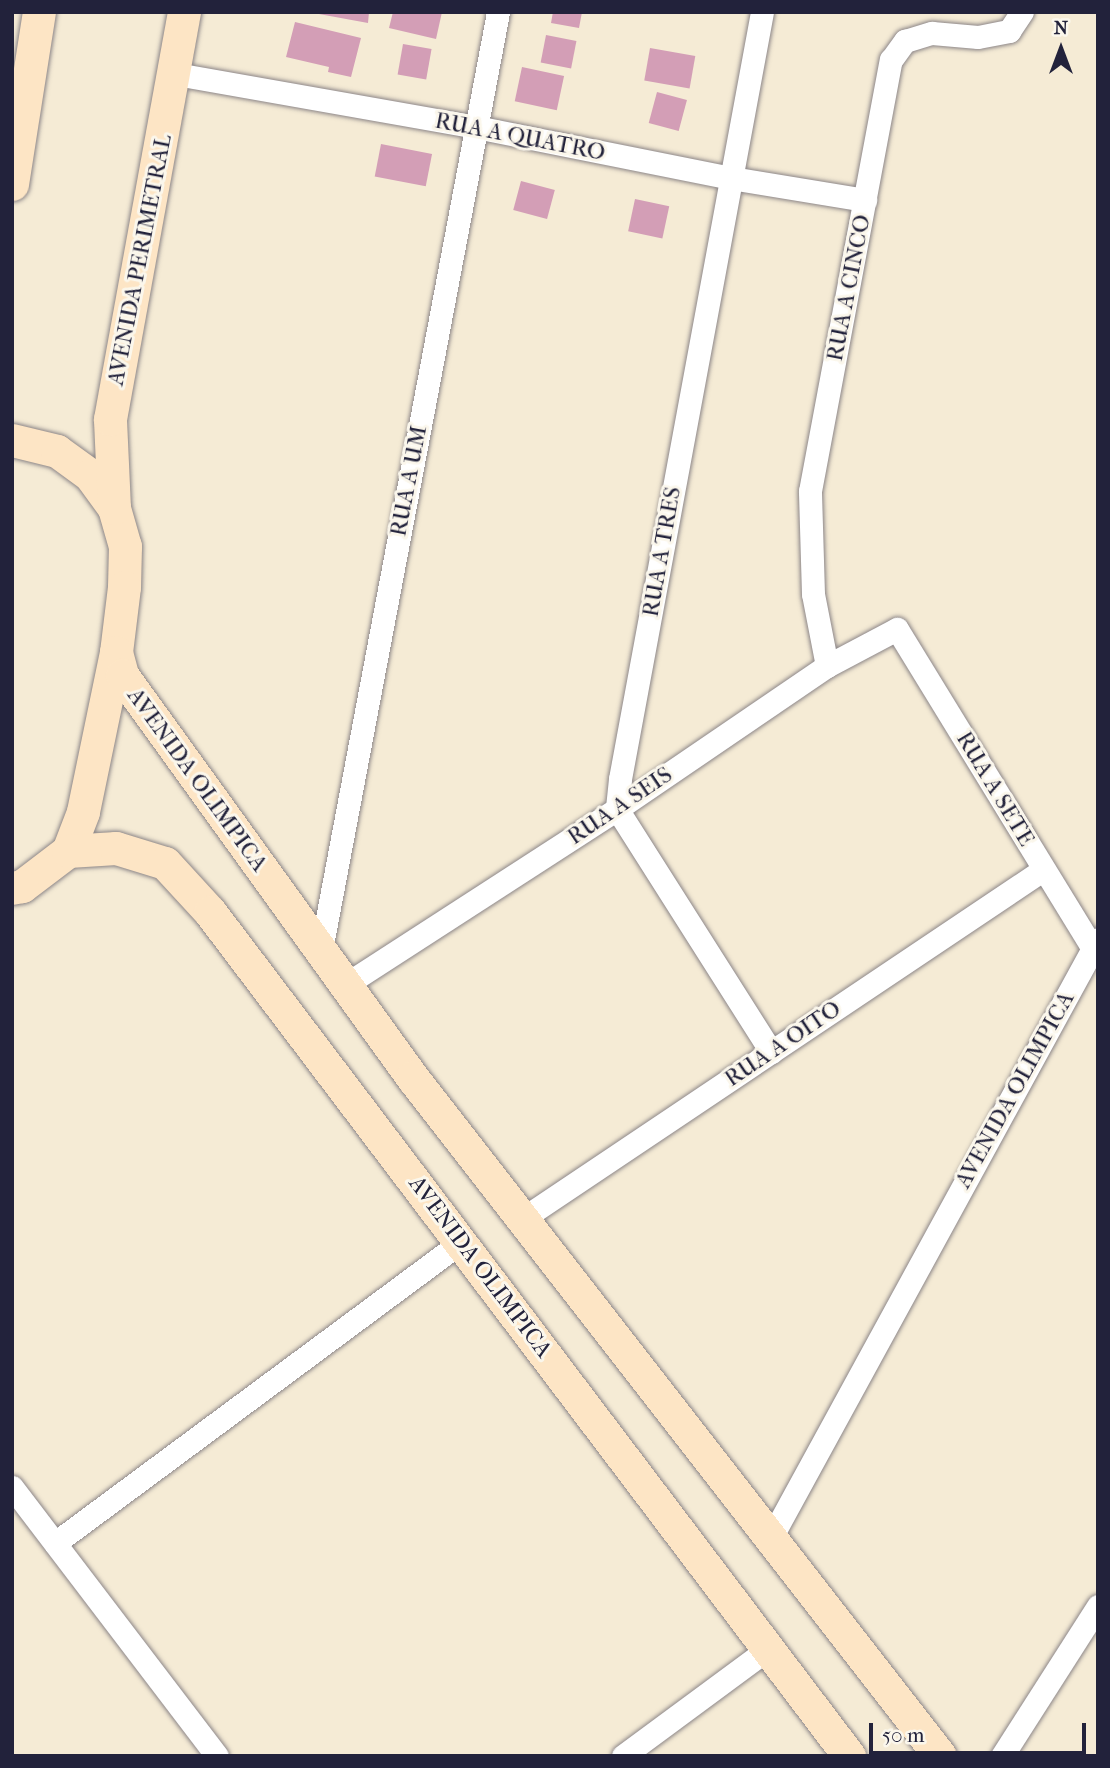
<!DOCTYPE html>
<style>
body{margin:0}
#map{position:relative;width:1110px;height:1768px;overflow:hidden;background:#f5ebd5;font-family:"IM FELL French Canon",serif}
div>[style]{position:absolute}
.building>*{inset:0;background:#d39eb6;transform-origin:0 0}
.roads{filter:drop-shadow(0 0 2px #8c8688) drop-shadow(0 0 2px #8c8688)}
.minor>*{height:23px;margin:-11.5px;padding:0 11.5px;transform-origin:11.5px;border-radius:11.5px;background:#fff}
.secondary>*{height:33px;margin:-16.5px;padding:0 16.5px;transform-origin:16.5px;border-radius:16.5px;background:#fde5c5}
span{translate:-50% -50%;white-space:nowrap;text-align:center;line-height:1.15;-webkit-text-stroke:6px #fbf7ec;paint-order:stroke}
.street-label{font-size:23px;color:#22223b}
.frame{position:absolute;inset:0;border:14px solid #22223b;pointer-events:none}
.north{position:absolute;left:1026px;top:14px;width:70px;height:70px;-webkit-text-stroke:5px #fbf7ec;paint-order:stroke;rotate:0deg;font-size:19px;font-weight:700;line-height:28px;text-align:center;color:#22223b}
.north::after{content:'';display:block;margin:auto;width:24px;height:32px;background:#22223b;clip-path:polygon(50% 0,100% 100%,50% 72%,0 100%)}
.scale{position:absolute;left:869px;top:1723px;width:217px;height:32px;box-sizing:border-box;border:4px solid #22223b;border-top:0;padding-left:9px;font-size:21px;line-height:24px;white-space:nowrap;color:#22223b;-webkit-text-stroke:5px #fbf7ec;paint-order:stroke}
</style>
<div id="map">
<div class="building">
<i style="clip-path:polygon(308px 12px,369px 12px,368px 23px)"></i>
<i style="clip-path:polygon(393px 12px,442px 12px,436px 39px,389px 28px)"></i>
<i style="clip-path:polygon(553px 12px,582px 12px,579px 28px,551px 23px)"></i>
<i style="clip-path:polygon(295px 22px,361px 38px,351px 77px,328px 72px,329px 67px,286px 57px)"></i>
<i style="left:546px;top:35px;width:31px;height:28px;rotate:11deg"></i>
<i style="left:403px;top:44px;width:29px;height:31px;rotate:10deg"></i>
<i style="left:650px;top:48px;width:46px;height:33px;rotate:10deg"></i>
<i style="left:522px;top:67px;width:43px;height:35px;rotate:12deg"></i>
<i style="left:657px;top:92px;width:31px;height:32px;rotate:15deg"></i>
<i style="left:381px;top:144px;width:52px;height:33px;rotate:11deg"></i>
<i style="left:521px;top:181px;width:35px;height:30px;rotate:15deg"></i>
<i style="left:635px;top:199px;width:35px;height:33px;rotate:12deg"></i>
</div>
<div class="roads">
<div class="minor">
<i style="left:762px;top:12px;width:780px;rotate:100.49deg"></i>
<i style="left:620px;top:779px;width:30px;rotate:96deg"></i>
<i style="left:617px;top:809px;width:288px;rotate:57.6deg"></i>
<i style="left:176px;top:74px;width:305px;rotate:10deg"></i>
<i style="left:476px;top:127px;width:260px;rotate:11.3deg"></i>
<i style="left:731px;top:178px;width:136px;rotate:9.3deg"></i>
<i style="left:827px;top:666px;width:73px;rotate:-101deg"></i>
<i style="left:813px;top:594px;width:103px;rotate:-91.7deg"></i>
<i style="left:810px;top:491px;width:439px;rotate:-79.4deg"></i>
<i style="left:891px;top:60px;width:24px;rotate:-54deg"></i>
<i style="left:905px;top:41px;width:28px;rotate:-17deg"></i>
<i style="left:932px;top:33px;width:46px;rotate:5deg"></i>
<i style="left:978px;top:37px;width:32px;rotate:-11deg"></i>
<i style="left:1009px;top:31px;width:23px;rotate:-56deg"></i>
<i style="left:321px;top:950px;width:955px;rotate:-79.31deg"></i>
<i style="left:345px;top:985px;width:324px;rotate:-32.9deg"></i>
<i style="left:617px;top:809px;width:254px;rotate:-34.3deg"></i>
<i style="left:827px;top:666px;width:79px;rotate:-27.9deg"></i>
<i style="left:897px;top:629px;width:375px;rotate:58.5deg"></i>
<i style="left:522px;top:1219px;width:628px;rotate:-33.84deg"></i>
<i style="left:12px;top:1487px;width:338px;rotate:52.7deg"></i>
<i style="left:772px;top:1536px;width:680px;rotate:-61.36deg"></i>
<i style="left:55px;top:1543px;width:505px;rotate:-36.55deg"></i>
<i style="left:623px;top:1756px;width:182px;rotate:-36.5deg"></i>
<i style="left:1002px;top:1756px;width:178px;rotate:-57.4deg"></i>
</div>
<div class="secondary">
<i style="left:12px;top:184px;width:174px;rotate:-81.1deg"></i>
<i style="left:12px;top:440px;width:46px;rotate:13.7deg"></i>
<i style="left:57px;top:451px;width:41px;rotate:36deg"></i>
<i style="left:90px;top:475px;width:41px;rotate:54deg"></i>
<i style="left:114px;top:508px;width:40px;rotate:74deg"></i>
<i style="left:125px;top:546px;width:41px;rotate:91.4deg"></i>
<i style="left:124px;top:587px;width:65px;rotate:97deg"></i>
<i style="left:116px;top:652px;width:163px;rotate:101.7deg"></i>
<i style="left:83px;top:812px;width:42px;rotate:111deg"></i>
<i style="left:68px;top:851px;width:58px;rotate:142.7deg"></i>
<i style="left:22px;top:886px;width:10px;rotate:169deg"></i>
<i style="left:114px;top:508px;width:89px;rotate:-92.6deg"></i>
<i style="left:110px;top:419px;width:414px;rotate:-79.7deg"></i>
<i style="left:116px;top:652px;width:24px;rotate:75deg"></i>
<i style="left:122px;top:675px;width:496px;rotate:54.2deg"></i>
<i style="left:412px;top:1077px;width:860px;rotate:52.13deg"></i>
<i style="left:68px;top:851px;width:48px;rotate:-3.6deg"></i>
<i style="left:116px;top:848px;width:51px;rotate:17deg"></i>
<i style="left:165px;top:863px;width:67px;rotate:47.4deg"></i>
<i style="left:210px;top:912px;width:1059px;rotate:52.87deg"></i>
</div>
</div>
<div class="street-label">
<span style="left:520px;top:137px;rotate:11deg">RUA A QUATRO</span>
<span style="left:140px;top:260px;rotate:-79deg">AVENIDA PERIMETRAL</span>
<span style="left:849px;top:288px;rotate:-79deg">RUA A CINCO</span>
<span style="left:409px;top:481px;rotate:-79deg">RUA A UM</span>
<span style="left:662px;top:552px;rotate:-80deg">RUA A TRES</span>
<span style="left:197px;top:780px;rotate:54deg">AVENIDA OLIMPICA</span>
<span style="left:995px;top:789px;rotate:59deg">RUA A SETE</span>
<span style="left:620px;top:806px;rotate:-34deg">RUA A SEIS</span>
<span style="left:783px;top:1044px;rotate:-34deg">RUA A OITO</span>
<span style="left:1015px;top:1090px;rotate:-61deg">AVENIDA OLIMPICA</span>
<span style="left:480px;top:1267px;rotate:53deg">AVENIDA OLIMPICA</span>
</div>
<div class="frame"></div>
<div class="north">N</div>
<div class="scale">50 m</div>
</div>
